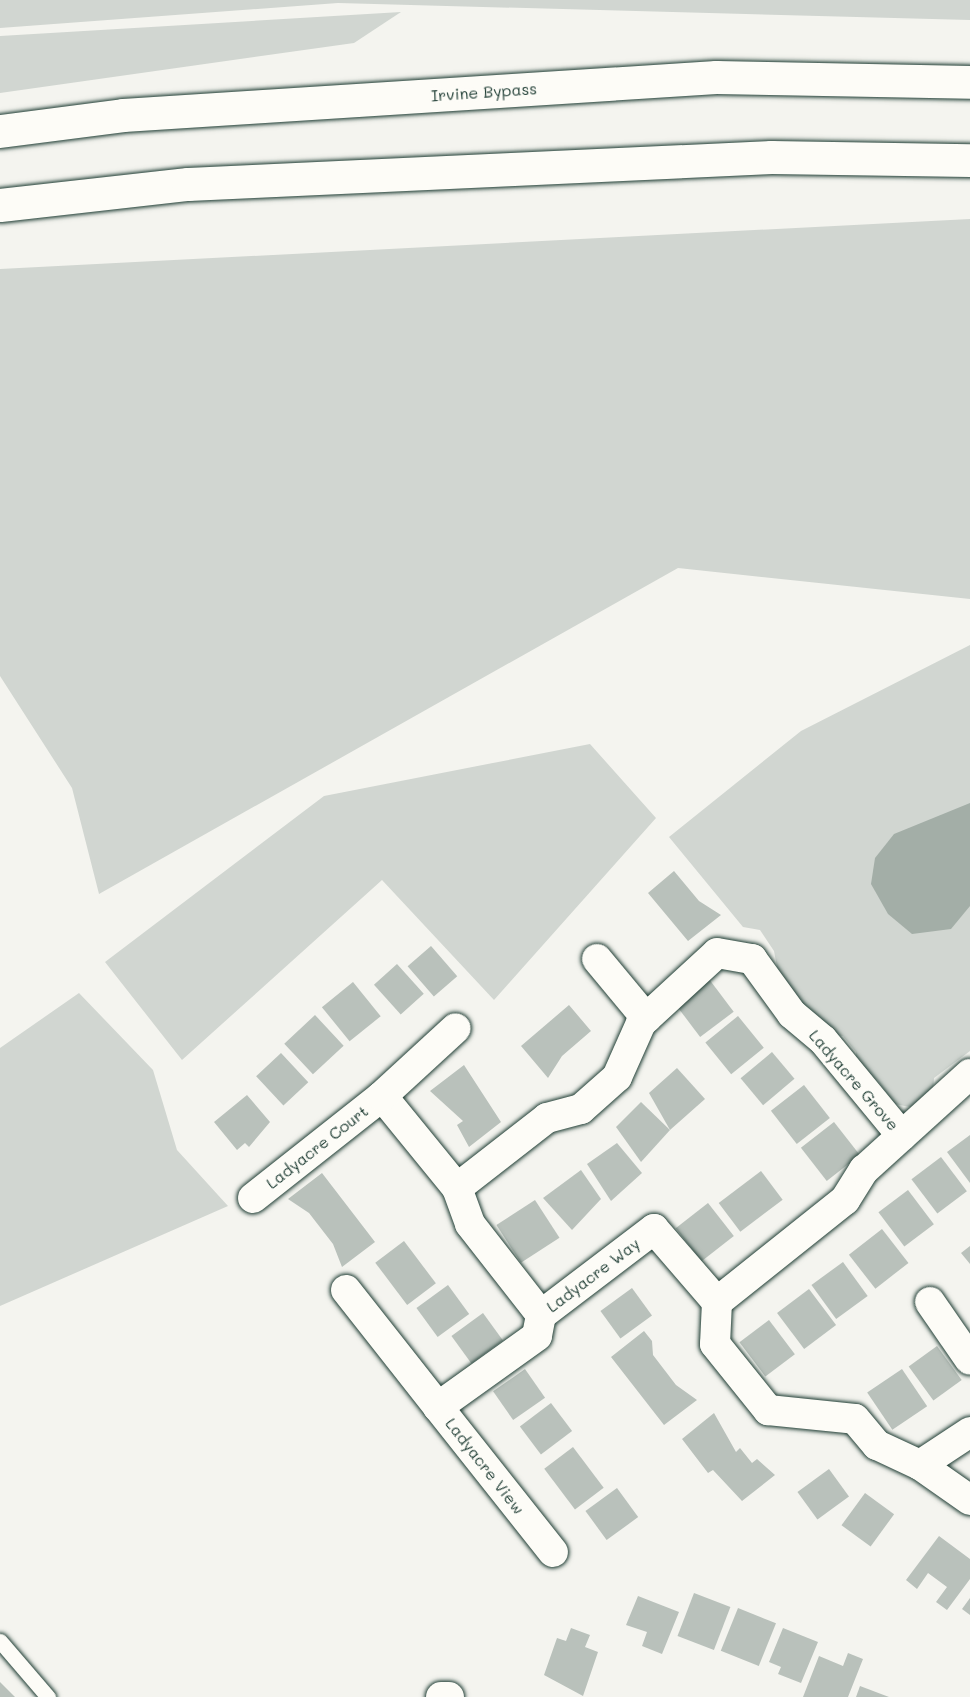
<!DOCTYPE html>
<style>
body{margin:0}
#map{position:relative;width:970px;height:1697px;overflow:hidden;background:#f4f4ef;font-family:Mali,sans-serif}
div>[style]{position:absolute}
.green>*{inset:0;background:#d1d6d1}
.water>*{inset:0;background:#a3aea7}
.building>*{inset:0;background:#b9c1bb;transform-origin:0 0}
.roads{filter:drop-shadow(0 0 2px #1f3d34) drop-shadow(0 0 2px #1f3d34)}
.service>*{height:15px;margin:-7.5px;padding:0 7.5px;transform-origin:7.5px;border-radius:7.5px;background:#fdfcf7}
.minor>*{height:30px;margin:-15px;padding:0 15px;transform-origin:15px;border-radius:15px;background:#fdfcf7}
.trunk>*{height:33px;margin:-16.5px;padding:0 16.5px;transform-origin:16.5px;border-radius:16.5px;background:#fdfcf7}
span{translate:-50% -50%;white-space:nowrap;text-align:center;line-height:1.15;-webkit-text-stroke:5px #fdfcf7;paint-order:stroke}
.street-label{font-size:16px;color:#1f3d34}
</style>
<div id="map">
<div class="green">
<i style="clip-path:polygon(0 0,970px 0,970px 20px,338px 3px,0 28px)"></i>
<i style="clip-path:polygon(401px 12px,354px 43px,0 93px,0 36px)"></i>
<i style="clip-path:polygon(970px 219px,970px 599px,678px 568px,99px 894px,72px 788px,0 676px,0 269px)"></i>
<i style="clip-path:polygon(970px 645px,970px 1051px,934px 1078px,933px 1092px,915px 1108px,895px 1104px,877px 1080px,855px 1069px,856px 1052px,843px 1036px,829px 1034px,781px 988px,774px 951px,760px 930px,743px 927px,669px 837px,801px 731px)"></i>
<i style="clip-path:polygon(590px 744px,656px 818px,494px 1000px,382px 880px,182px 1060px,105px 962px,324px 796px)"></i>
<i style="clip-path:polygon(79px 993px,153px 1070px,177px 1150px,228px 1206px,0 1306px,0 1048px)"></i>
</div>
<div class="water">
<i style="clip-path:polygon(970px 803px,970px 906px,951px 929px,912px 934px,888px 914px,871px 884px,875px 858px,894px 834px)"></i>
</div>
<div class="building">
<i style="clip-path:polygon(674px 871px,699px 901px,721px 915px,688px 941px,648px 893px)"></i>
<i style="left:431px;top:946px;width:40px;height:31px;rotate:49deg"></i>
<i style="left:397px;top:964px;width:40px;height:31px;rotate:48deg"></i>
<i style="left:709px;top:979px;width:41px;height:42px;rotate:53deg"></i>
<i style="left:353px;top:982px;width:44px;height:40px;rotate:51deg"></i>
<i style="clip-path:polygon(569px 1005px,591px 1031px,562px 1056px,548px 1078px,521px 1046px)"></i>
<i style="left:315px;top:1015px;width:42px;height:42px;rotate:47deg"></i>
<i style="left:738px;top:1016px;width:41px;height:42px;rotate:51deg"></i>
<i style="left:772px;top:1052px;width:35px;height:41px;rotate:50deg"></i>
<i style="left:281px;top:1053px;width:40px;height:34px;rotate:47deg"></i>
<i style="clip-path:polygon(464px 1065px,501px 1122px,469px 1147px,457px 1125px,463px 1121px,430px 1091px)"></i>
<i style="clip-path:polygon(677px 1068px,705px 1099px,670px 1130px,649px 1093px)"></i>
<i style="left:804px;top:1085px;width:42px;height:42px;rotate:52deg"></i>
<i style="clip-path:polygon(247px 1095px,270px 1122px,249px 1147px,245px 1143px,237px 1150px,214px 1122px)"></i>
<i style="clip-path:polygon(641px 1102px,670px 1130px,641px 1162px,616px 1127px)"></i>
<i style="left:834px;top:1122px;width:42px;height:42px;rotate:52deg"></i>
<i style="clip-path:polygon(970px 1135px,970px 1183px,947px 1152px)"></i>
<i style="clip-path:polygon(617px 1143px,642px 1173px,611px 1201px,587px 1164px)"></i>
<i style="left:941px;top:1157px;width:43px;height:37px;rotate:53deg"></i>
<i style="clip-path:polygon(581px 1170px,601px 1199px,572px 1230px,543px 1198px)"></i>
<i style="left:761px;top:1171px;width:36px;height:53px;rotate:53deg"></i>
<i style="clip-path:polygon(322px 1173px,375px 1242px,342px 1267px,333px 1244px,309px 1213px,288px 1199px)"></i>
<i style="left:908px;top:1190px;width:43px;height:37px;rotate:53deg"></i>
<i style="left:535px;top:1200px;width:45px;height:46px;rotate:57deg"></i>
<i style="left:708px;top:1203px;width:42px;height:41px;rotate:52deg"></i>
<i style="left:882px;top:1229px;width:43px;height:42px;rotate:52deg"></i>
<i style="left:404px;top:1241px;width:53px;height:36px;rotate:53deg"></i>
<i style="clip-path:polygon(970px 1246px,970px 1264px,961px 1253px)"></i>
<i style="left:843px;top:1262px;width:42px;height:39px;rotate:54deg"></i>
<i style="left:448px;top:1285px;width:36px;height:39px;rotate:54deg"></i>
<i style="left:632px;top:1288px;width:34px;height:39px;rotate:54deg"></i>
<i style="left:809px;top:1289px;width:45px;height:40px;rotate:53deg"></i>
<i style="left:483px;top:1313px;width:34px;height:39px;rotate:54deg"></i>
<i style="left:769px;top:1320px;width:43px;height:37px;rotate:53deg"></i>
<i style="clip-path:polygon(644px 1331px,652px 1341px,653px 1355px,676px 1385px,697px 1400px,664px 1425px,611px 1357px)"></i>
<i style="left:937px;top:1346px;width:42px;height:35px;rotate:54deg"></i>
<i style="left:525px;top:1369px;width:35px;height:39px;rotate:55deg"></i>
<i style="left:902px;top:1369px;width:45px;height:42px;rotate:56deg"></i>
<i style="left:551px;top:1403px;width:35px;height:39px;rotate:53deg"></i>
<i style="clip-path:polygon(714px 1413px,736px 1452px,740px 1448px,752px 1463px,757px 1459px,775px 1475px,742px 1501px,713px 1470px,708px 1473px,682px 1439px)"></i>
<i style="left:573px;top:1447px;width:51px;height:36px;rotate:53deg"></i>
<i style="left:829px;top:1469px;width:34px;height:39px;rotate:54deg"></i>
<i style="left:617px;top:1488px;width:36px;height:39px;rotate:54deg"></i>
<i style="left:865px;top:1493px;width:36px;height:40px;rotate:36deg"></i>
<i style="clip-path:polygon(939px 1536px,970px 1559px,970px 1579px,947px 1610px,936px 1602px,947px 1587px,928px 1573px,917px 1589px,906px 1580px)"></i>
<i style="left:694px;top:1593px;width:39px;height:46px;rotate:21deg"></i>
<i style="clip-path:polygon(638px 1596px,679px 1612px,662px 1654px,642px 1646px,647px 1632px,626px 1625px)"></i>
<i style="clip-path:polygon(970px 1598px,970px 1615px,962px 1609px)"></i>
<i style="left:738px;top:1608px;width:41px;height:46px;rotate:22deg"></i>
<i style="clip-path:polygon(571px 1628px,590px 1635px,585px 1647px,598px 1652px,583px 1696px,544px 1675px,557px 1638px,566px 1641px)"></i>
<i style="clip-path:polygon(783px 1628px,818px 1642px,801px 1683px,778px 1674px,781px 1667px,769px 1662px)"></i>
<i style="clip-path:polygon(848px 1653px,863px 1659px,848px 1697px,803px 1697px,819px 1656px,843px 1666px)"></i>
<i style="clip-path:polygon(0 1682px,15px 1697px,0 1697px)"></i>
<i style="clip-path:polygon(860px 1686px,889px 1697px,856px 1697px)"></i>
</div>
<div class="roads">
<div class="service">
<i style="left:0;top:1641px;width:74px;rotate:49.4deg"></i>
</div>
<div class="minor">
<i style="left:597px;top:959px;width:77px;rotate:50.3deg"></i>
<i style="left:382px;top:1096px;width:119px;rotate:50.8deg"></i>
<i style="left:457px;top:1188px;width:38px;rotate:70deg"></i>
<i style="left:470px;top:1224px;width:115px;rotate:52deg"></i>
<i style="left:457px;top:1188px;width:114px;rotate:-37.9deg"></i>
<i style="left:547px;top:1118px;width:35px;rotate:-15deg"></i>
<i style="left:581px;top:1109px;width:48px;rotate:-41.6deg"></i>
<i style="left:617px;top:1077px;width:59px;rotate:-66deg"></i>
<i style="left:641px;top:1023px;width:103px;rotate:-42.6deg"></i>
<i style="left:717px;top:953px;width:36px;rotate:10deg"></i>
<i style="left:752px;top:959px;width:68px;rotate:54deg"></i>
<i style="left:792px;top:1014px;width:40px;rotate:40deg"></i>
<i style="left:823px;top:1040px;width:124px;rotate:50.5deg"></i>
<i style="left:253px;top:1198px;width:164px;rotate:-38.3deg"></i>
<i style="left:382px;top:1096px;width:100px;rotate:-42.6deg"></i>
<i style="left:346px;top:1290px;width:149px;rotate:51.8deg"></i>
<i style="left:717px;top:1302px;width:164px;rotate:-38.6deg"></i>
<i style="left:845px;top:1200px;width:36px;rotate:-58deg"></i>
<i style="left:864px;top:1170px;width:143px;rotate:-42.2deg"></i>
<i style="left:930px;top:1302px;width:70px;rotate:55.4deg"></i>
<i style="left:541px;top:1315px;width:142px;rotate:-37.3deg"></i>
<i style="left:654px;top:1229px;width:96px;rotate:49.2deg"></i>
<i style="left:717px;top:1302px;width:42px;rotate:92.7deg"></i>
<i style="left:715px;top:1344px;width:85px;rotate:51.2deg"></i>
<i style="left:768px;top:1410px;width:87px;rotate:5.9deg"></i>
<i style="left:855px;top:1419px;width:34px;rotate:50deg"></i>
<i style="left:877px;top:1445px;width:47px;rotate:24.9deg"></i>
<i style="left:920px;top:1465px;width:61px;rotate:35deg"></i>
<i style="left:541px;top:1315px;width:21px;rotate:101deg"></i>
<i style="left:537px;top:1336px;width:122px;rotate:144.4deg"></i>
<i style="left:438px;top:1407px;width:185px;rotate:51.6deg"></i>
<i style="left:920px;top:1465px;width:60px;rotate:-33.4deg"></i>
<i style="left:441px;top:1697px;width:8px"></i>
</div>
<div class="trunk">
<i style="left:0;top:131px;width:124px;rotate:-7.4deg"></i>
<i style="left:123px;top:115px;width:594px;rotate:-3.67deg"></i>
<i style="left:716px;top:77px;width:254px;rotate:1.1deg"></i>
<i style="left:0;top:205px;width:189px;rotate:-6.4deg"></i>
<i style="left:188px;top:184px;width:584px;rotate:-2.65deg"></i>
<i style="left:771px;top:157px;width:199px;rotate:0.9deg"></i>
</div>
</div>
<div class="street-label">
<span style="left:484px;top:92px;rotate:-4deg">Irvine Bypass</span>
<span style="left:854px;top:1080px;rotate:49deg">Ladyacre Grove</span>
<span style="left:317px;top:1147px;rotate:-38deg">Ladyacre Court</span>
<span style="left:593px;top:1275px;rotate:-37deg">Ladyacre Way</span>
<span style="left:485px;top:1466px;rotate:52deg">Ladyacre View</span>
</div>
</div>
